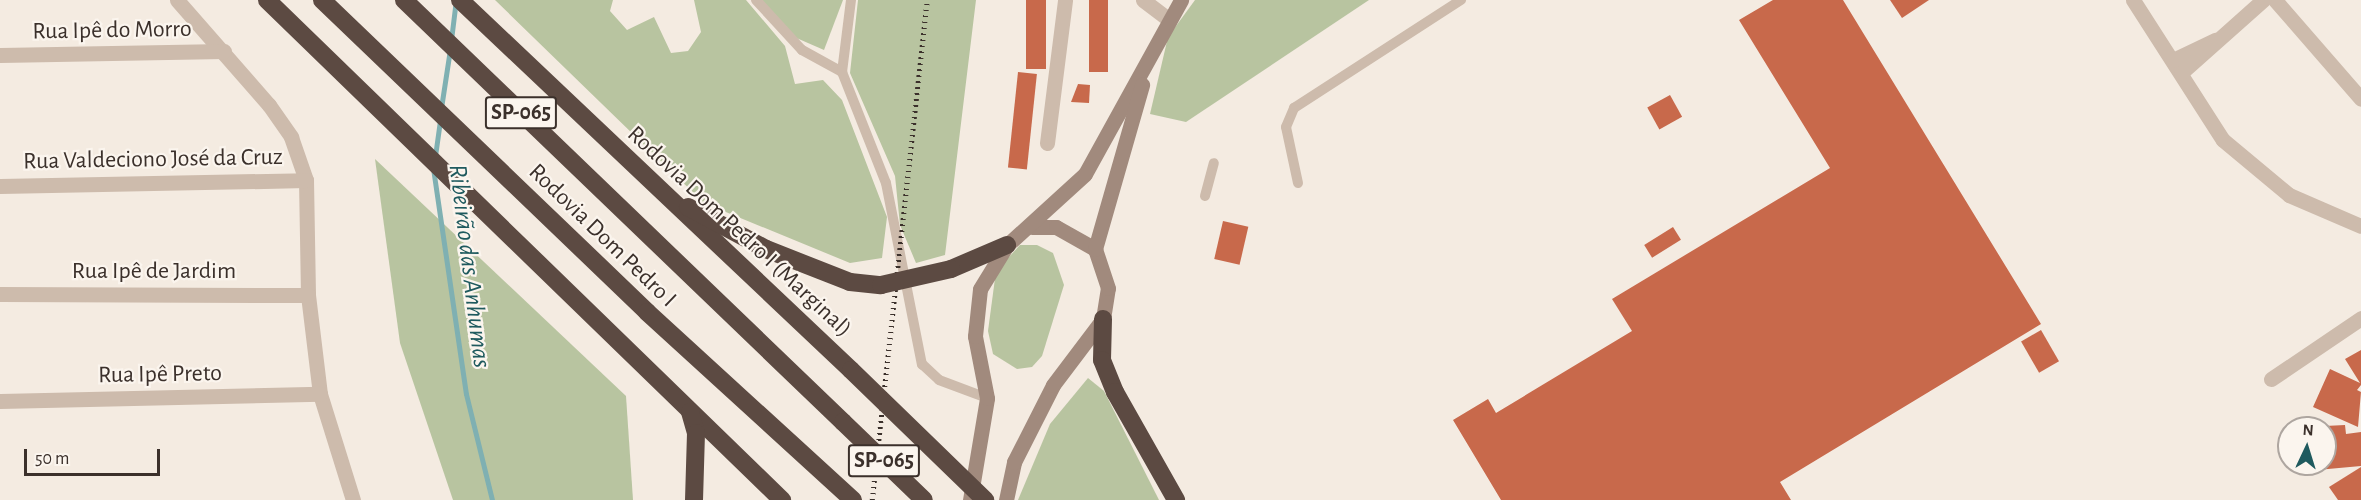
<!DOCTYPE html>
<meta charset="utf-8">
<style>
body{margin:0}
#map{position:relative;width:2361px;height:500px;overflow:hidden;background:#f4ebe1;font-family:"Alegreya Sans",sans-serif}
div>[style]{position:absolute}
.green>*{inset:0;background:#b8c4a0}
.stream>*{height:5px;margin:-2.5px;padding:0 2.5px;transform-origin:2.5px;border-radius:2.5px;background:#7fb0b2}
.building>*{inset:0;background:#c8694b;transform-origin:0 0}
.lane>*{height:10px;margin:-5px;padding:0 5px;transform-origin:5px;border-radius:5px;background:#cdbbac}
.street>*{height:15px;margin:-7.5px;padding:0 7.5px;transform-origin:7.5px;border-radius:7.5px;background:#cdbbac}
.secondary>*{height:15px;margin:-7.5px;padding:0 7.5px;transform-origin:7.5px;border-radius:7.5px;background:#a18a7d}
.highway>*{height:18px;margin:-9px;padding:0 9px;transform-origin:9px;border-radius:9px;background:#5c4a42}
.rail>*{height:4.5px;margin-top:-2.25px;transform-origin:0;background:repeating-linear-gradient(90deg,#3b302b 0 1.5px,transparent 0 6px)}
.highway-bridge>*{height:18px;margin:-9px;padding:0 9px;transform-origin:9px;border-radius:9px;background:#5c4a42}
span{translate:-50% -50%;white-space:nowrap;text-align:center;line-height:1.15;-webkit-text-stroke:4.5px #fbf5ee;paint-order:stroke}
.shield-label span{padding:2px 4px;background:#fbf5ee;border:2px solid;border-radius:4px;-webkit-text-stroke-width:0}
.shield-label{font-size:22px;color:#3b302b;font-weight:700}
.street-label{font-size:24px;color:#3b302b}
.water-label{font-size:26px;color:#1f5a5e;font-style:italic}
.north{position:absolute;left:2277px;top:416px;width:60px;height:60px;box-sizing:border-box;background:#fbf5ee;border:2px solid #aea6a0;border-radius:50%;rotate:4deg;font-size:16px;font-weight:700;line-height:24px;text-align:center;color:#3b302b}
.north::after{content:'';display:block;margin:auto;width:21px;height:27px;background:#1f5a5e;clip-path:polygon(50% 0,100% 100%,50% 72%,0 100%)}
.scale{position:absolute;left:24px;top:449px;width:136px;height:27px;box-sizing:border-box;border:3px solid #3b302b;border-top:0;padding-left:8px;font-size:18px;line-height:21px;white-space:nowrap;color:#3b302b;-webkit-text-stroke:4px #fbf5ee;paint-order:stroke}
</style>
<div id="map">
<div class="green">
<i style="clip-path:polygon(495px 0,613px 0,610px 11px,627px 30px,654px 17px,671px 53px,688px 51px,701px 32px,694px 0,746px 0,785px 46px,795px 84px,823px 80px,842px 100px,887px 217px,882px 258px,850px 263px,704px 203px)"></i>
<i style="clip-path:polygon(762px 0,843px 0,824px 50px,785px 33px)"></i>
<i style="clip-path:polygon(858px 0,976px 0,945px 255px,916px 263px,900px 225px,895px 176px,850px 73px)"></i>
<i style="clip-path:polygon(1195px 0,1369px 0,1186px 122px,1150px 114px,1168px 37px)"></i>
<i style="clip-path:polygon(375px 159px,626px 396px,633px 500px,453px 500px,400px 343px)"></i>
<i style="clip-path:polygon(1020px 245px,1037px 245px,1053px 253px,1064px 285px,1042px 356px,1032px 367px,1017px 369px,993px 354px,988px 331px,996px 271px)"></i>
<i style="clip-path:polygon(1088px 378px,1104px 391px,1159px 500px,1018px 500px,1050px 424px)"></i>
</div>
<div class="stream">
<i style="left:451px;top:40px;width:38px;rotate:-83deg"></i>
<i style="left:441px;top:108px;width:60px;rotate:-81.3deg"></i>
<i style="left:435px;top:156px;width:35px;rotate:-82deg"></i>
<i style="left:433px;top:168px;width:228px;rotate:81.7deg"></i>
<i style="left:466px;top:394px;width:109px;rotate:76.2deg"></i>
</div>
<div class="building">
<i style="left:1026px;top:0;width:20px;height:69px"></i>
<i style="left:1089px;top:0;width:19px;height:72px"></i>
<i style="clip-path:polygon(1773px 0,1843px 0,2041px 324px,1780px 482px,1791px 500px,1501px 500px,1453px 420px,1488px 399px,1496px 413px,1632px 331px,1612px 299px,1830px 168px,1739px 20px)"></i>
<i style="clip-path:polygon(1890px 0,1929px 0,1902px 18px)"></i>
<i style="left:1018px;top:72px;width:19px;height:96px;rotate:6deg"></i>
<i style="clip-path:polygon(1078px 84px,1090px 85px,1089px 103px,1071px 102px)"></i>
<i style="left:1670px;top:95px;width:25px;height:26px;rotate:61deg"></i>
<i style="left:1223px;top:221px;width:26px;height:39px;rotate:13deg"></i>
<i style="left:1673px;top:227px;width:15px;height:34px;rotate:58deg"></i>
<i style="left:2041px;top:330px;width:36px;height:23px;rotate:60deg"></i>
<i style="clip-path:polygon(2361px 350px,2361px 385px,2357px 390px,2361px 392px,2358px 427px,2313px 407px,2330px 369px,2360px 383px,2345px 359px)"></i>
<i style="clip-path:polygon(2345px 425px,2346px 434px,2361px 432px,2361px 466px,2317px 470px,2317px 464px,2325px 464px,2325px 426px)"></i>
<i style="clip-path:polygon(2361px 467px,2361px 500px,2338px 500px,2329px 487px)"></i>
</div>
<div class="lane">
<i style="left:756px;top:0;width:68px;rotate:47.4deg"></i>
<i style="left:802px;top:50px;width:46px;rotate:28.8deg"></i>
<i style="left:851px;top:0;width:73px;rotate:97.1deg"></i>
<i style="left:842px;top:72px;width:119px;rotate:68.4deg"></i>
<i style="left:886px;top:183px;width:185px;rotate:78.8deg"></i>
<i style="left:922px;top:364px;width:23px;rotate:43deg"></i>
<i style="left:939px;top:380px;width:51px;rotate:20.6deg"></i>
<i style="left:1298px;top:183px;width:57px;rotate:-102.1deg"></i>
<i style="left:1286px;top:127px;width:21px;rotate:-67deg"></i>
<i style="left:1294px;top:108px;width:199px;rotate:-32.9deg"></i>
<i style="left:1205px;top:196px;width:34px;rotate:-75deg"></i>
</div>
<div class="street">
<i style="left:177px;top:0;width:140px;rotate:48.8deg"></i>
<i style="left:269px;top:105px;width:39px;rotate:55deg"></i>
<i style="left:291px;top:137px;width:46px;rotate:70.8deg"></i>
<i style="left:306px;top:180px;width:115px;rotate:89deg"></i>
<i style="left:308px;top:295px;width:100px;rotate:83.1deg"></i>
<i style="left:320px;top:394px;width:111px;rotate:72.7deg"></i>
<i style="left:1143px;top:0;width:31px;rotate:37deg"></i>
<i style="left:2133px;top:0;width:166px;rotate:57.3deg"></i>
<i style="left:2223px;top:140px;width:86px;rotate:39.8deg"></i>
<i style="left:2289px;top:195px;width:78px;rotate:23.3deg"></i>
<i style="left:2275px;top:0;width:131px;rotate:49deg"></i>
<i style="left:0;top:55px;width:224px;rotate:-1deg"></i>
<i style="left:2173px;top:60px;width:47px;rotate:-25.5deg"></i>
<i style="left:2181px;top:73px;width:110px;rotate:-41.7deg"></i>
<i style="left:1047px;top:143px;width:144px;rotate:-82.8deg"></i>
<i style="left:0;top:186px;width:306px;rotate:-1.1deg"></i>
<i style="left:0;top:294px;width:308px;rotate:0.2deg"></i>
<i style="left:2271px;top:379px;width:109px;rotate:-34.1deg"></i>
<i style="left:0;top:401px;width:320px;rotate:-1.3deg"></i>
</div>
<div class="secondary">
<i style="left:1032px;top:227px;width:24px"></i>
<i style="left:1056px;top:227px;width:45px;rotate:29.4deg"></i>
<i style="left:970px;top:500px;width:103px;rotate:-80.5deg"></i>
<i style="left:987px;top:398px;width:63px;rotate:-101deg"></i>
<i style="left:975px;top:336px;width:47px;rotate:-83.9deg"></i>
<i style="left:980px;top:289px;width:52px;rotate:-58.5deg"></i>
<i style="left:1007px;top:245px;width:105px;rotate:-42.3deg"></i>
<i style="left:1085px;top:174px;width:199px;rotate:-61.1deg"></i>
<i style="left:1006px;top:500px;width:39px;rotate:-78deg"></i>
<i style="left:1014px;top:462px;width:86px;rotate:-63.1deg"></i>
<i style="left:1053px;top:385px;width:83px;rotate:-52.9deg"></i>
<i style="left:1103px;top:319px;width:31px;rotate:-81deg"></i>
<i style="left:1108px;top:288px;width:41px;rotate:-108.4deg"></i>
<i style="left:1095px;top:249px;width:171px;rotate:-74deg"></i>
</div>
<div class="highway">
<i style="left:267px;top:0;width:718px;rotate:44.15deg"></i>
<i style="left:322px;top:0;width:451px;rotate:43.8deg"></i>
<i style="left:647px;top:312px;width:279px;rotate:42.4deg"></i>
<i style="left:404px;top:0;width:609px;rotate:43.87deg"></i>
<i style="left:460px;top:0;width:538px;rotate:43.42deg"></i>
<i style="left:688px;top:207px;width:89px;rotate:28.3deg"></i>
<i style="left:766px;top:249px;width:90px;rotate:21.4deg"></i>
<i style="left:951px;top:269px;width:61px;rotate:-23.2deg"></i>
<i style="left:1103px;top:319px;width:41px;rotate:91.4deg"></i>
<i style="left:1102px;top:360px;width:35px;rotate:68deg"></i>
<i style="left:1115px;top:392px;width:124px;rotate:60.5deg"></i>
<i style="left:690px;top:412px;width:22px;rotate:74deg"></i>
<i style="left:696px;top:433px;width:67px;rotate:91.7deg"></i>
</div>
<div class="rail">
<i style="left:872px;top:500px;width:503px;rotate:-83.72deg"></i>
</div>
<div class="highway-bridge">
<i style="left:850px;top:282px;width:31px;rotate:6deg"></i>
<i style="left:881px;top:285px;width:72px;rotate:-12.9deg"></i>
<i style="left:851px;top:370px;width:187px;rotate:44.1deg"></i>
<i style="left:843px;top:422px;width:112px;rotate:43.9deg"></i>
</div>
<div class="shield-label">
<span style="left:521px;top:113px">SP-065</span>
<span style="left:884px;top:461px">SP-065</span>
</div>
<div class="street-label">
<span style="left:112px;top:31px;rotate:-1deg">Rua Ipê do Morro</span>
<span style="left:153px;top:160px;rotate:-1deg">Rua Valdeciono José da Cruz</span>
<span style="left:739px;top:232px;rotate:43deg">Rodovia Dom Pedro I (Marginal)</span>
<span style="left:602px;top:236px;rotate:44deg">Rodovia Dom Pedro I</span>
<span style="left:154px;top:272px">Rua Ipê de Jardim</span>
<span style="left:160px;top:375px;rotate:-1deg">Rua Ipê Preto</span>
</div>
<div class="water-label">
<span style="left:469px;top:266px;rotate:83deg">Ribeirão das Anhumas</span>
</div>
<div class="north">N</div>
<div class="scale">50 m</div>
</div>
